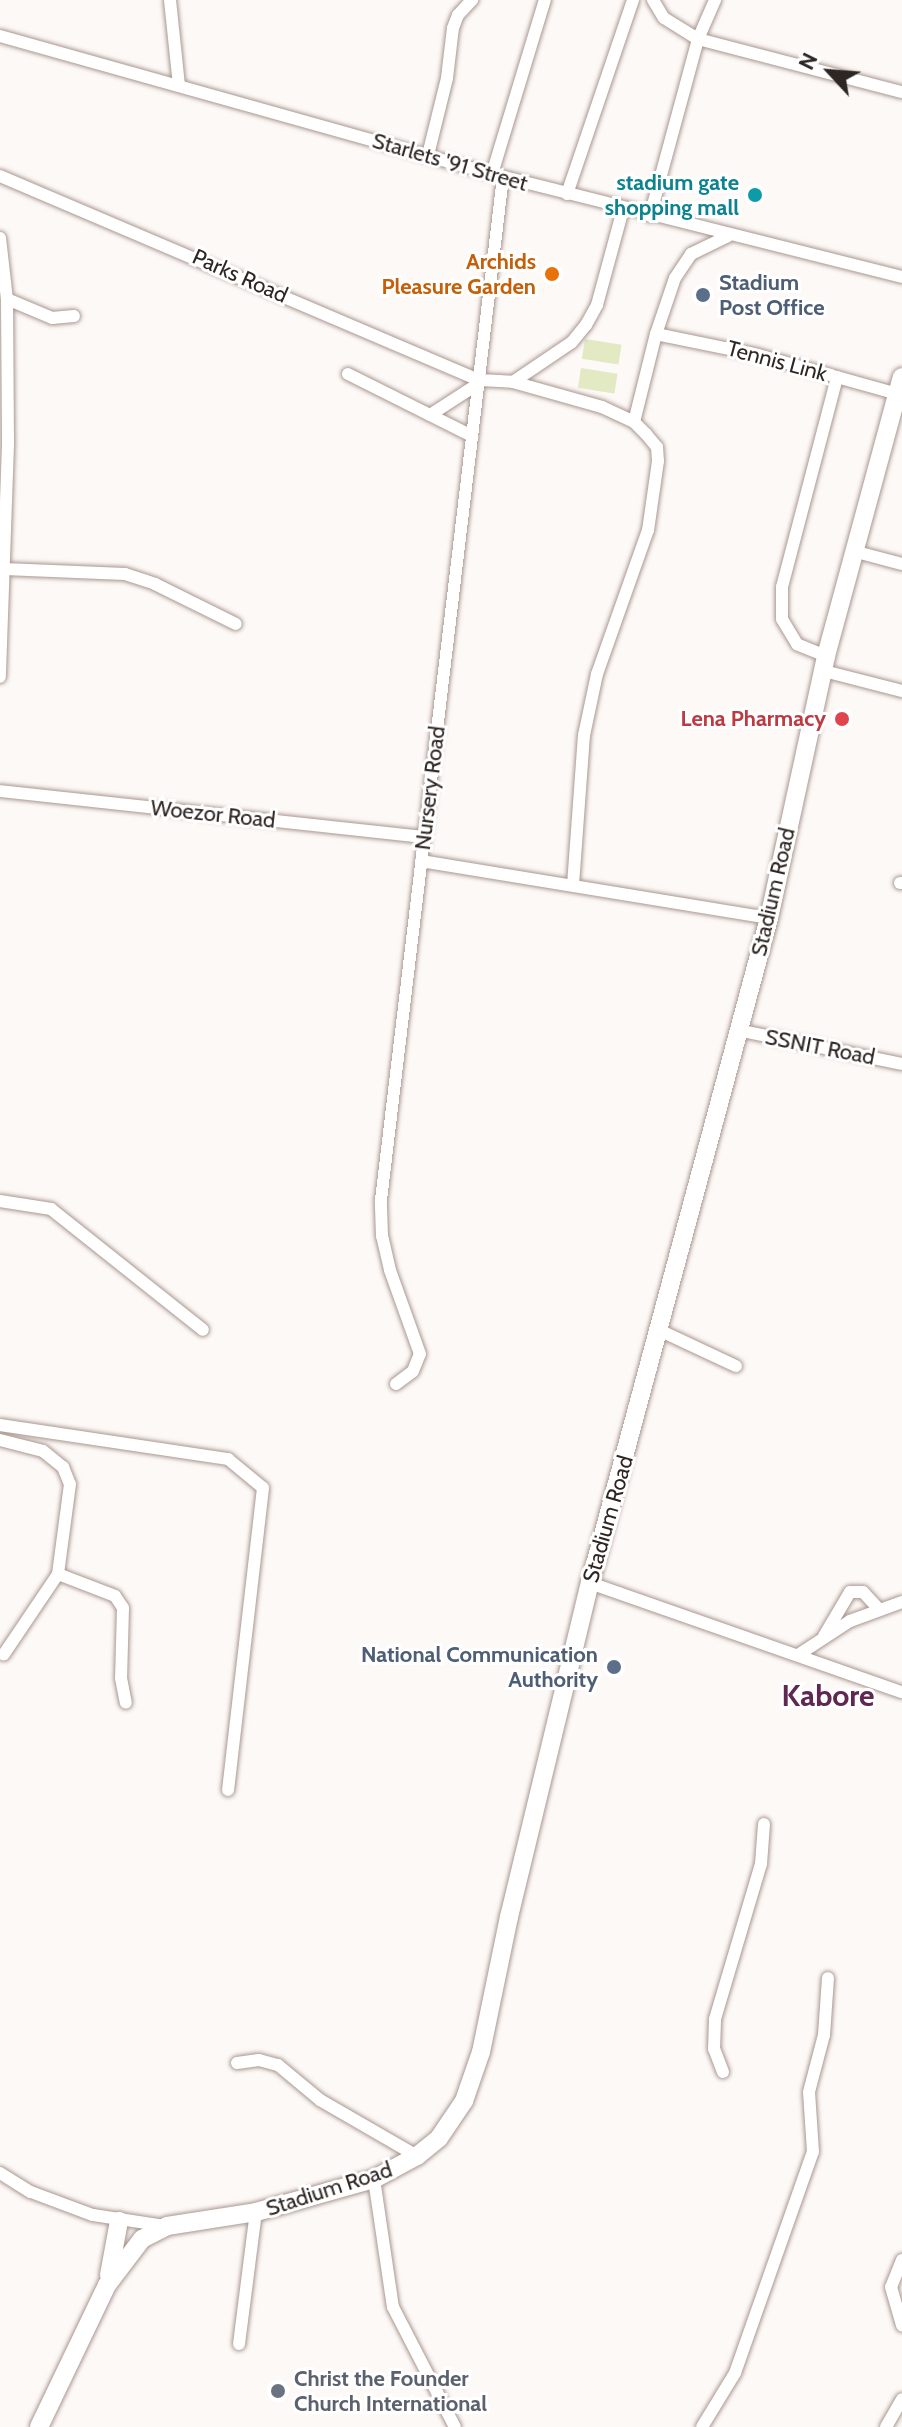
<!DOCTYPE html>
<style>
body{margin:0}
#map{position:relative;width:902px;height:2427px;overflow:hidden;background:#fdf9f7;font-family:Cabin,sans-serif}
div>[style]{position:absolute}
.green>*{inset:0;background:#e2e9c3;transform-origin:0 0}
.roads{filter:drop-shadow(0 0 2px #a9978f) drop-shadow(0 0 2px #a9978f)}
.minor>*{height:12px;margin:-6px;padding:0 6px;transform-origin:6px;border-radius:6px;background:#fff}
.secondary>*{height:18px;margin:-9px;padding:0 9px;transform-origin:9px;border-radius:9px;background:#fff}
.dots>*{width:22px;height:22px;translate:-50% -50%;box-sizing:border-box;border:4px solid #fff;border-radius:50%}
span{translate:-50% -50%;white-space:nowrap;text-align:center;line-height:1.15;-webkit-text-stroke:6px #fff;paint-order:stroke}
.street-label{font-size:22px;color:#2d2622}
.culture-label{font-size:22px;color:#0d838f;font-weight:700}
.right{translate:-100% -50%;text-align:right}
.food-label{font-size:22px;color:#c56008;font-weight:700}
.service-label{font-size:22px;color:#4e5e75;font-weight:700}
.left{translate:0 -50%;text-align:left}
.health-label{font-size:22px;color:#be3a42;font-weight:700}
.worship-label{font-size:22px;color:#5b616d;font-weight:700}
.district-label{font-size:30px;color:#5f2751;font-weight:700}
.north{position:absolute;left:790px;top:32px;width:80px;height:80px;-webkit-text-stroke:6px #fff;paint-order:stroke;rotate:296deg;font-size:22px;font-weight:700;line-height:32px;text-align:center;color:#2d2622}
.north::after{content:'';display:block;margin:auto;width:28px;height:36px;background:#2d2622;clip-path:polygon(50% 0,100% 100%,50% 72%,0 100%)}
</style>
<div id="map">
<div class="green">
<i style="left:585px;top:339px;width:37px;height:20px;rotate:9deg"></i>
<i style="left:581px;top:368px;width:37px;height:20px;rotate:9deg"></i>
</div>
<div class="roads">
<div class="minor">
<i style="left:170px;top:0;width:86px;rotate:84deg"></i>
<i style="left:653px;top:0;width:21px;rotate:59deg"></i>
<i style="left:664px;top:18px;width:40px;rotate:32deg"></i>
<i style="left:698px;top:39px;width:211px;rotate:14.6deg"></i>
<i style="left:0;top:36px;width:511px;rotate:15.67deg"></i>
<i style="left:492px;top:174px;width:423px;rotate:14.1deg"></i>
<i style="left:428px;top:155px;width:79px;rotate:-76.1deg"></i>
<i style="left:447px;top:78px;width:50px;rotate:-83.2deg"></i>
<i style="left:453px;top:28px;width:14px;rotate:-69deg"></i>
<i style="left:458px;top:15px;width:21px;rotate:-47deg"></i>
<i style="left:492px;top:174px;width:182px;rotate:-73.1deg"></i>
<i style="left:0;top:176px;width:521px;rotate:23.07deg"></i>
<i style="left:479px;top:380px;width:34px;rotate:3deg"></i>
<i style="left:513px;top:382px;width:92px;rotate:15.7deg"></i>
<i style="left:602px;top:407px;width:35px;rotate:25deg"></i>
<i style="left:634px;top:422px;width:17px;rotate:45deg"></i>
<i style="left:646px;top:434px;width:17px;rotate:50deg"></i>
<i style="left:657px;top:447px;width:14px;rotate:86deg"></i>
<i style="left:658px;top:461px;width:70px;rotate:98.2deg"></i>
<i style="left:648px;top:530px;width:153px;rotate:109.5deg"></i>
<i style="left:597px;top:674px;width:62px;rotate:102deg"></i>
<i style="left:584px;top:735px;width:149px;rotate:94.2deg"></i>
<i style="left:567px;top:194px;width:205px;rotate:-71.2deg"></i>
<i style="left:650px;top:216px;width:183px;rotate:-74.8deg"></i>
<i style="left:698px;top:39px;width:43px;rotate:-66.4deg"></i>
<i style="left:0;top:238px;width:61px;rotate:83.5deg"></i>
<i style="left:7px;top:299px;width:145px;rotate:89.6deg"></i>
<i style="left:8px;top:444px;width:233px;rotate:92deg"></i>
<i style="left:7px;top:299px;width:49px;rotate:22.9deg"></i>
<i style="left:52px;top:318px;width:22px;rotate:-5deg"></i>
<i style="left:656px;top:334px;width:104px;rotate:11.6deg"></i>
<i style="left:758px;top:355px;width:145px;rotate:15.6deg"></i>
<i style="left:348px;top:374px;width:139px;rotate:26.6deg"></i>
<i style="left:513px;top:382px;width:71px;rotate:-34.1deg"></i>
<i style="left:572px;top:342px;width:22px;rotate:-51deg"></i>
<i style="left:586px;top:325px;width:23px;rotate:-61deg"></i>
<i style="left:597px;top:305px;width:99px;rotate:-74.8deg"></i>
<i style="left:430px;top:415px;width:57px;rotate:-32.9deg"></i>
<i style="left:634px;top:422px;width:91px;rotate:-76deg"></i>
<i style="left:656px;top:334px;width:59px;rotate:-71.3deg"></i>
<i style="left:675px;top:278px;width:29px;rotate:-56deg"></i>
<i style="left:691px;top:254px;width:41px;rotate:-25.9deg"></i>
<i style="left:853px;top:551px;width:51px;rotate:14.9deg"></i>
<i style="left:4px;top:569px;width:121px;rotate:2.4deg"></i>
<i style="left:125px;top:574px;width:32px;rotate:18deg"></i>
<i style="left:155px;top:584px;width:90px;rotate:26.3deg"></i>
<i style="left:826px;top:656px;width:31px;rotate:-158deg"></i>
<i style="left:797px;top:644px;width:29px;rotate:-121deg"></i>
<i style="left:782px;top:619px;width:32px;rotate:-90deg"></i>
<i style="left:782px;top:587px;width:217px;rotate:-75.3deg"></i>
<i style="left:824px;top:671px;width:81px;rotate:14.4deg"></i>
<i style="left:0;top:791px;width:427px;rotate:6.2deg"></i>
<i style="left:421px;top:861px;width:353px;rotate:9.3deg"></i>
<i style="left:900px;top:883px;width:2px"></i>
<i style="left:738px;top:1030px;width:167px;rotate:11.7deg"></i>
<i style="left:0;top:1201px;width:52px;rotate:8.9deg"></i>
<i style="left:51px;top:1209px;width:194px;rotate:38.5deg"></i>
<i style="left:659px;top:1330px;width:85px;rotate:25.1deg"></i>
<i style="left:396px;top:1384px;width:21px;rotate:-37deg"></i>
<i style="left:413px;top:1371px;width:18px;rotate:-68deg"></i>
<i style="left:420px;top:1354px;width:89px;rotate:-109.7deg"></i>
<i style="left:390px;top:1270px;width:35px;rotate:-103deg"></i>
<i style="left:382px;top:1236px;width:36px;rotate:-92deg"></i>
<i style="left:381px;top:1200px;width:1030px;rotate:-83.2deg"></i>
<i style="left:0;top:1425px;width:231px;rotate:8.5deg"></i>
<i style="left:228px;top:1459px;width:45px;rotate:39.6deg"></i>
<i style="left:263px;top:1488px;width:304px;rotate:96.6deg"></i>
<i style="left:0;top:1440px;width:44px;rotate:14.3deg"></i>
<i style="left:43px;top:1451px;width:26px;rotate:39deg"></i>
<i style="left:63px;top:1467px;width:18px;rotate:68deg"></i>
<i style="left:70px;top:1484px;width:91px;rotate:97.6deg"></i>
<i style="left:58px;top:1574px;width:97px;rotate:124deg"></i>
<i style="left:58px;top:1574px;width:61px;rotate:21.1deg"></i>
<i style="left:115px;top:1596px;width:14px;rotate:56deg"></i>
<i style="left:123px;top:1608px;width:70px;rotate:91.6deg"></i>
<i style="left:121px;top:1678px;width:25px;rotate:79deg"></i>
<i style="left:590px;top:1583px;width:330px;rotate:19.3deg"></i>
<i style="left:824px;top:1636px;width:51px;rotate:-59.4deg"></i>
<i style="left:850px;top:1592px;width:13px"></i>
<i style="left:863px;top:1592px;width:23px;rotate:47deg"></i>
<i style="left:798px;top:1655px;width:62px;rotate:-33.2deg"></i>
<i style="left:850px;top:1621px;width:55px;rotate:-20.1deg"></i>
<i style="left:237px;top:2063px;width:22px;rotate:-8deg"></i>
<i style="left:259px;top:2060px;width:20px;rotate:15deg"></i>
<i style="left:278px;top:2065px;width:55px;rotate:39.8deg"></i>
<i style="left:320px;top:2100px;width:112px;rotate:30deg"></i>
<i style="left:723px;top:2072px;width:25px;rotate:-111deg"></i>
<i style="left:714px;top:2049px;width:30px;rotate:-88deg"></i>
<i style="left:715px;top:2019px;width:162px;rotate:-73.5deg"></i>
<i style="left:761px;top:1864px;width:40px;rotate:-85.7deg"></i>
<i style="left:0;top:2173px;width:36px;rotate:32deg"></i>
<i style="left:31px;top:2192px;width:66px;rotate:20.4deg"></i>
<i style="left:93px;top:2215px;width:74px;rotate:8.6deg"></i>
<i style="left:374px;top:2179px;width:129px;rotate:81.6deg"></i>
<i style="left:393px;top:2307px;width:135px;rotate:62.7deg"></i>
<i style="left:902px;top:2260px;width:29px;rotate:112deg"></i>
<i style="left:891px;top:2287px;width:40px;rotate:74deg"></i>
<i style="left:239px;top:2344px;width:133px;rotate:-82.7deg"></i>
<i style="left:702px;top:2427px;width:63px;rotate:-58.6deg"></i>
<i style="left:735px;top:2373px;width:234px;rotate:-70.6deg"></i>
<i style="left:813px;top:2152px;width:60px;rotate:-93.8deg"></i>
<i style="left:809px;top:2092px;width:59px;rotate:-75.3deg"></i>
<i style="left:824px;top:2035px;width:57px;rotate:-86deg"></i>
<i style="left:886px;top:2427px;width:32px;rotate:-60deg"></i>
</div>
<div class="secondary">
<i style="left:109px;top:2275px;width:55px;rotate:-79.5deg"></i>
<i style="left:39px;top:2427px;width:157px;rotate:-64.4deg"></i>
<i style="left:107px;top:2285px;width:58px;rotate:-52.7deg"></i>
<i style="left:142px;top:2239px;width:28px;rotate:-27deg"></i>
<i style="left:167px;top:2226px;width:90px;rotate:-8.9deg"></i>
<i style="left:256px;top:2212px;width:123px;rotate:-15.6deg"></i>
<i style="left:374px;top:2179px;width:49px;rotate:-28.1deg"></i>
<i style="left:417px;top:2156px;width:28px;rotate:-39deg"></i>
<i style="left:439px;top:2138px;width:45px;rotate:-56deg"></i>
<i style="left:464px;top:2101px;width:52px;rotate:-70.9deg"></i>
<i style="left:481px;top:2052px;width:138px;rotate:-78.3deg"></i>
<i style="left:509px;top:1917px;width:344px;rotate:-76.4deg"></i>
<i style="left:590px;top:1583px;width:689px;rotate:-74.93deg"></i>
<i style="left:769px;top:918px;width:268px;rotate:-77.7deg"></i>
<i style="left:826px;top:656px;width:289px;rotate:-74.8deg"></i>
</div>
</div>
<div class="dots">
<i style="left:755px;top:195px;background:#0f9aa8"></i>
<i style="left:552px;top:274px;background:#e8710a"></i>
<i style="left:703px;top:295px;background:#5c6f8a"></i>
<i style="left:842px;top:719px;background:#e0444e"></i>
<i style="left:614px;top:1667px;background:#5c6f8a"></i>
<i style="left:278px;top:2391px;background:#6b7280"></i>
</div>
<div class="street-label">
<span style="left:450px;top:162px;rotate:16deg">Starlets '91 Street</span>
<span style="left:240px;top:276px;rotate:24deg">Parks Road</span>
<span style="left:777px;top:361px;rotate:15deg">Tennis Link</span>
<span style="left:430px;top:788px;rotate:-83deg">Nursery Road</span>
<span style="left:213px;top:814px;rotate:6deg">Woezor Road</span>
<span style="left:773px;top:892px;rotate:-77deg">Stadium Road</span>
<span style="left:820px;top:1047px;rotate:11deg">SSNIT Road</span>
<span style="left:608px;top:1519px;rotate:-74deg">Stadium Road</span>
<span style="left:329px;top:2189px;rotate:-18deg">Stadium Road</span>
</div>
<div class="culture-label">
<span class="right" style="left:739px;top:195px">stadium gate<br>shopping mall</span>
</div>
<div class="food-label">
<span class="right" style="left:536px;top:274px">Archids<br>Pleasure Garden</span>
</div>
<div class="service-label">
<span class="left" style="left:719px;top:295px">Stadium<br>Post Office</span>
<span class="right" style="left:598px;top:1667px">National Communication<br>Authority</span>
</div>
<div class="health-label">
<span class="right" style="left:826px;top:719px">Lena Pharmacy</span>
</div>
<div class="worship-label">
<span class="left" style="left:294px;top:2391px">Christ the Founder<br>Church International</span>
</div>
<div class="district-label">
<span style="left:828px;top:1696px">Kabore</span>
</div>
<div class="north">N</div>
</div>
